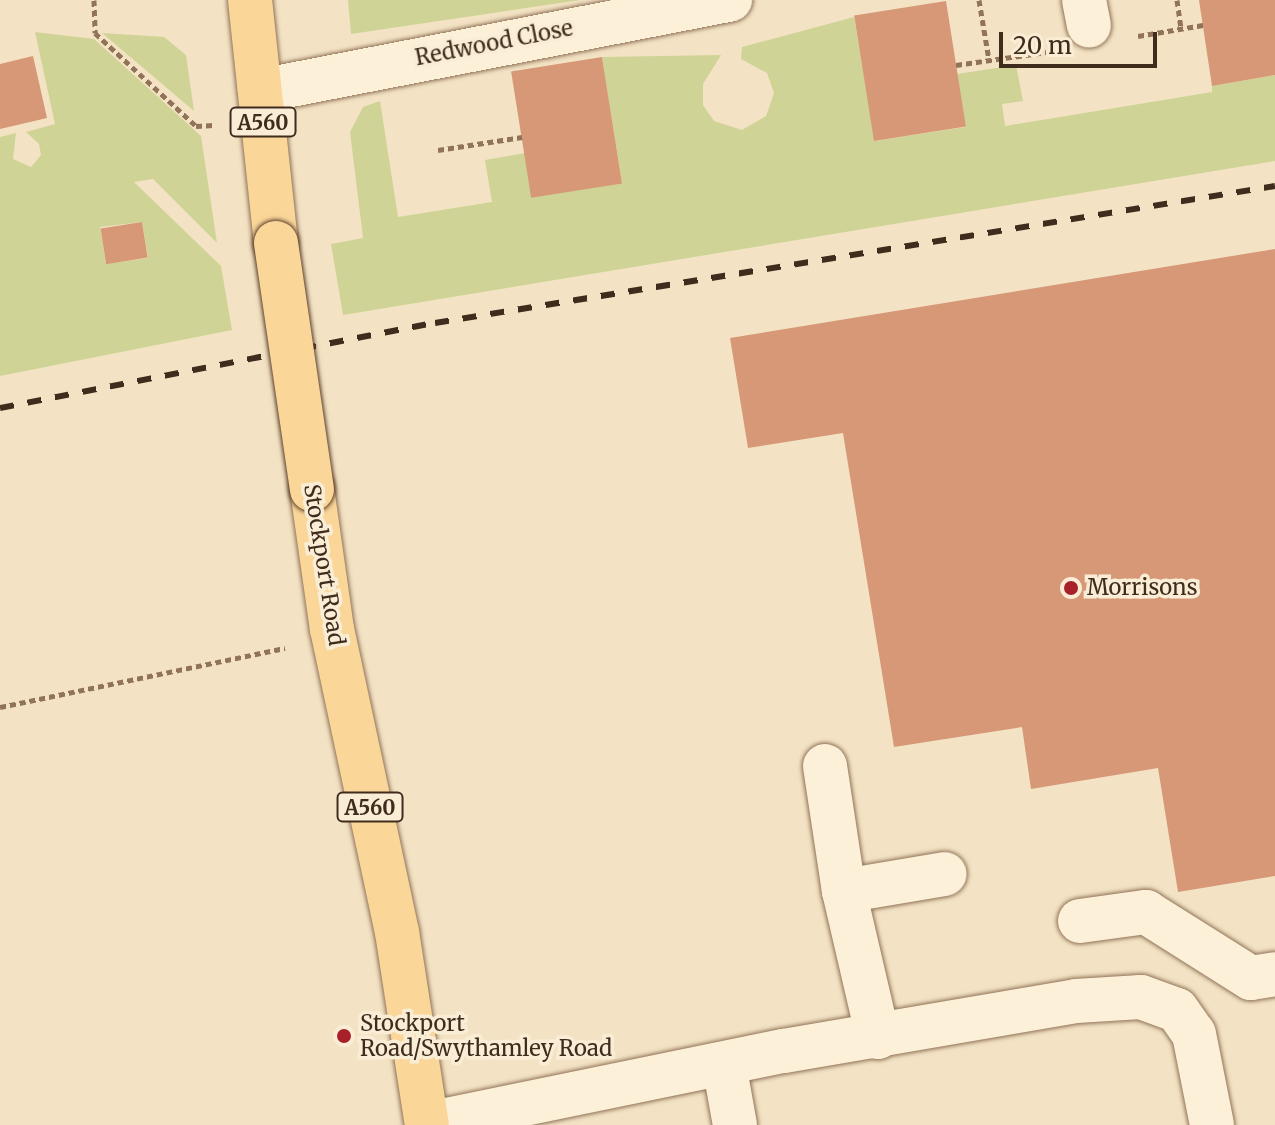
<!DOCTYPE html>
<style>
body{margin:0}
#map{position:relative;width:1275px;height:1125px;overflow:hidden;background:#f3e3c4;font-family:Merriweather,serif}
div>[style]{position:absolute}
.green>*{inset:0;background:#d0d396}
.building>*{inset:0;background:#d69876;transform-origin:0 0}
.path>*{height:5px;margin-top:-2.5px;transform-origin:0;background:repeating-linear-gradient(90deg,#917358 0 6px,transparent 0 10px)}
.roads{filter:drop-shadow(0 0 2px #917358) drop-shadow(0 0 2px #917358)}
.minor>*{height:44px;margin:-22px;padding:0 22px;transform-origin:22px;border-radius:22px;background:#fdf0d9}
.major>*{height:44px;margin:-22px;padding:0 22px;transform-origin:22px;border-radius:22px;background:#fad699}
.rail>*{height:6px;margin-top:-3px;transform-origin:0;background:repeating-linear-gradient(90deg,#3f2c1d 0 14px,transparent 0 28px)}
.bridges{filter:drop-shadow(0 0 2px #5f412c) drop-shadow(0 0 2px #5f412c)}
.major-bridge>*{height:44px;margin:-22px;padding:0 22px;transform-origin:22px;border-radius:22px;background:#fad699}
.dots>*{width:22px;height:22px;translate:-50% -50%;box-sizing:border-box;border:4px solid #faedd5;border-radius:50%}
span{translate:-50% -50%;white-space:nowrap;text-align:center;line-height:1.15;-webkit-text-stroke:7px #faedd5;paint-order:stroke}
.shield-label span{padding:2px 6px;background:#faedd5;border:2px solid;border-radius:6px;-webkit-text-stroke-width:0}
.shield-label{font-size:20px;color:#3f2c1d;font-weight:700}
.street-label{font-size:22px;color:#3f2c1d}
.poi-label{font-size:22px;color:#3f2c1d}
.left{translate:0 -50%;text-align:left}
.scale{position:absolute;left:999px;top:32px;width:158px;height:36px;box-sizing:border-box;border:4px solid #3f2c1d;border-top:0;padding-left:10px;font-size:24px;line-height:28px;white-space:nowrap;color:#3f2c1d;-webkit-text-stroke:6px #faedd5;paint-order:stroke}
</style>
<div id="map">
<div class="green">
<i style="clip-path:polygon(348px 0,580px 0,351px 34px)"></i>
<i style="clip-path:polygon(854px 17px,875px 141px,965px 127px,957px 74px,1016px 65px,1023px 101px,1002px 104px,1005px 126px,1212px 92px,1212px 86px,1275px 75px,1275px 161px,343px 315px,331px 244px,363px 238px,350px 132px,363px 107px,380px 101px,398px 217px,492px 202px,485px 160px,525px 153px,622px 183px,602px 57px,721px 55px,703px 84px,703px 105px,714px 121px,742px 130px,766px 116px,774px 93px,767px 73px,741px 59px,742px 47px)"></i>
<i style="clip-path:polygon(evenodd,35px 32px,94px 39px,201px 136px,217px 243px,153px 179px,134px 182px,221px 266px,232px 330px,0 376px,0 137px,16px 133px,13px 159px,31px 167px,41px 155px,39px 144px,26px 132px,55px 124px,35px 32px,142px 222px,148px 258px,106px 264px,100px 227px,142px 222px)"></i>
<i style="clip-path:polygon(102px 33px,164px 37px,186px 55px,194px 111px)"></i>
</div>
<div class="building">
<i style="clip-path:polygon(1199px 0,1275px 0,1275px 75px,1212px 86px)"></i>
<i style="left:946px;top:1px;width:127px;height:93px;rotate:81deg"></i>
<i style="clip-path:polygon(33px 56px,47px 118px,0 129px,0 64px)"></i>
<i style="left:602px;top:57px;width:128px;height:92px;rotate:81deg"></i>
<i style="left:142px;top:222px;width:36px;height:42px;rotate:81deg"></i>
<i style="clip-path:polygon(1275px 249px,1275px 876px,1178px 892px,1158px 768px,1031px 789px,1022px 727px,894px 747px,843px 433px,748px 448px,730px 338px)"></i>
</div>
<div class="path">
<i style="left:94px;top:0;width:33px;rotate:88deg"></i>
<i style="left:95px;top:33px;width:137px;rotate:42.6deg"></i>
<i style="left:196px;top:126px;width:18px;rotate:-3deg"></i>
<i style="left:979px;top:0;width:61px;rotate:80.5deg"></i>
<i style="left:1177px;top:0;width:29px;rotate:82deg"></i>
<i style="left:1138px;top:36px;width:66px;rotate:-9.6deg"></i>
<i style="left:956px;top:65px;width:91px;rotate:-8.2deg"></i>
<i style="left:438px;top:150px;width:85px;rotate:-8.8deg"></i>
<i style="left:0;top:707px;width:291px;rotate:-11.7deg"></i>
</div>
<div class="roads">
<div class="minor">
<i style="left:1084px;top:0;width:26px;rotate:79deg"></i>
<i style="left:260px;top:91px;width:479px;rotate:-11deg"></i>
<i style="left:825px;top:766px;width:126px;rotate:81.4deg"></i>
<i style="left:844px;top:891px;width:150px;rotate:76.9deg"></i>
<i style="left:844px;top:891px;width:102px;rotate:-9.6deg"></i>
<i style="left:1080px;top:921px;width:67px;rotate:-7.8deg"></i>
<i style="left:1146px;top:912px;width:124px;rotate:32.2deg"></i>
<i style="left:1251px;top:978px;width:24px;rotate:-9deg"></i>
<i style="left:724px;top:1064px;width:62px;rotate:79.8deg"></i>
<i style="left:427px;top:1124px;width:364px;rotate:-11.6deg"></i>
<i style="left:784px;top:1051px;width:296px;rotate:-9.7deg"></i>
<i style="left:1076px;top:1001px;width:65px;rotate:-3.5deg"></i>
<i style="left:1141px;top:997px;width:38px;rotate:20deg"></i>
<i style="left:1177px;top:1010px;width:29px;rotate:55deg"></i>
<i style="left:1194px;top:1034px;width:93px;rotate:78.8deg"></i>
</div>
<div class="major">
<i style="left:250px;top:0;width:244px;rotate:83.9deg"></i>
<i style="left:312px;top:489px;width:141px;rotate:81.9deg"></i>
<i style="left:332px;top:629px;width:310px;rotate:77.9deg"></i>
<i style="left:397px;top:932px;width:195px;rotate:81.2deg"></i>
</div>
</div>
<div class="rail">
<i style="left:0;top:408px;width:443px;rotate:-11.1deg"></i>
<i style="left:435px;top:323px;width:851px;rotate:-9.26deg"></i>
</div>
<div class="bridges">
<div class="major-bridge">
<i style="left:276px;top:243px;width:249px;rotate:81.7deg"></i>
</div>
</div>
<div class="dots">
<i style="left:1071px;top:588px;background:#a82029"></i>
<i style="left:344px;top:1036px;background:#a82029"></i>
</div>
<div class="shield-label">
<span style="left:263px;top:122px">A560</span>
<span style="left:370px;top:807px">A560</span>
</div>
<div class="street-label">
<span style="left:494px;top:43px;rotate:-11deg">Redwood Close</span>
<span style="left:324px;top:565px;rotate:81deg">Stockport Road</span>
</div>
<div class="poi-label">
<span class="left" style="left:1087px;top:588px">Morrisons</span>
<span class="left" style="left:360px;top:1036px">Stockport<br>Road/Swythamley Road</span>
</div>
<div class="scale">20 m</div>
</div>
